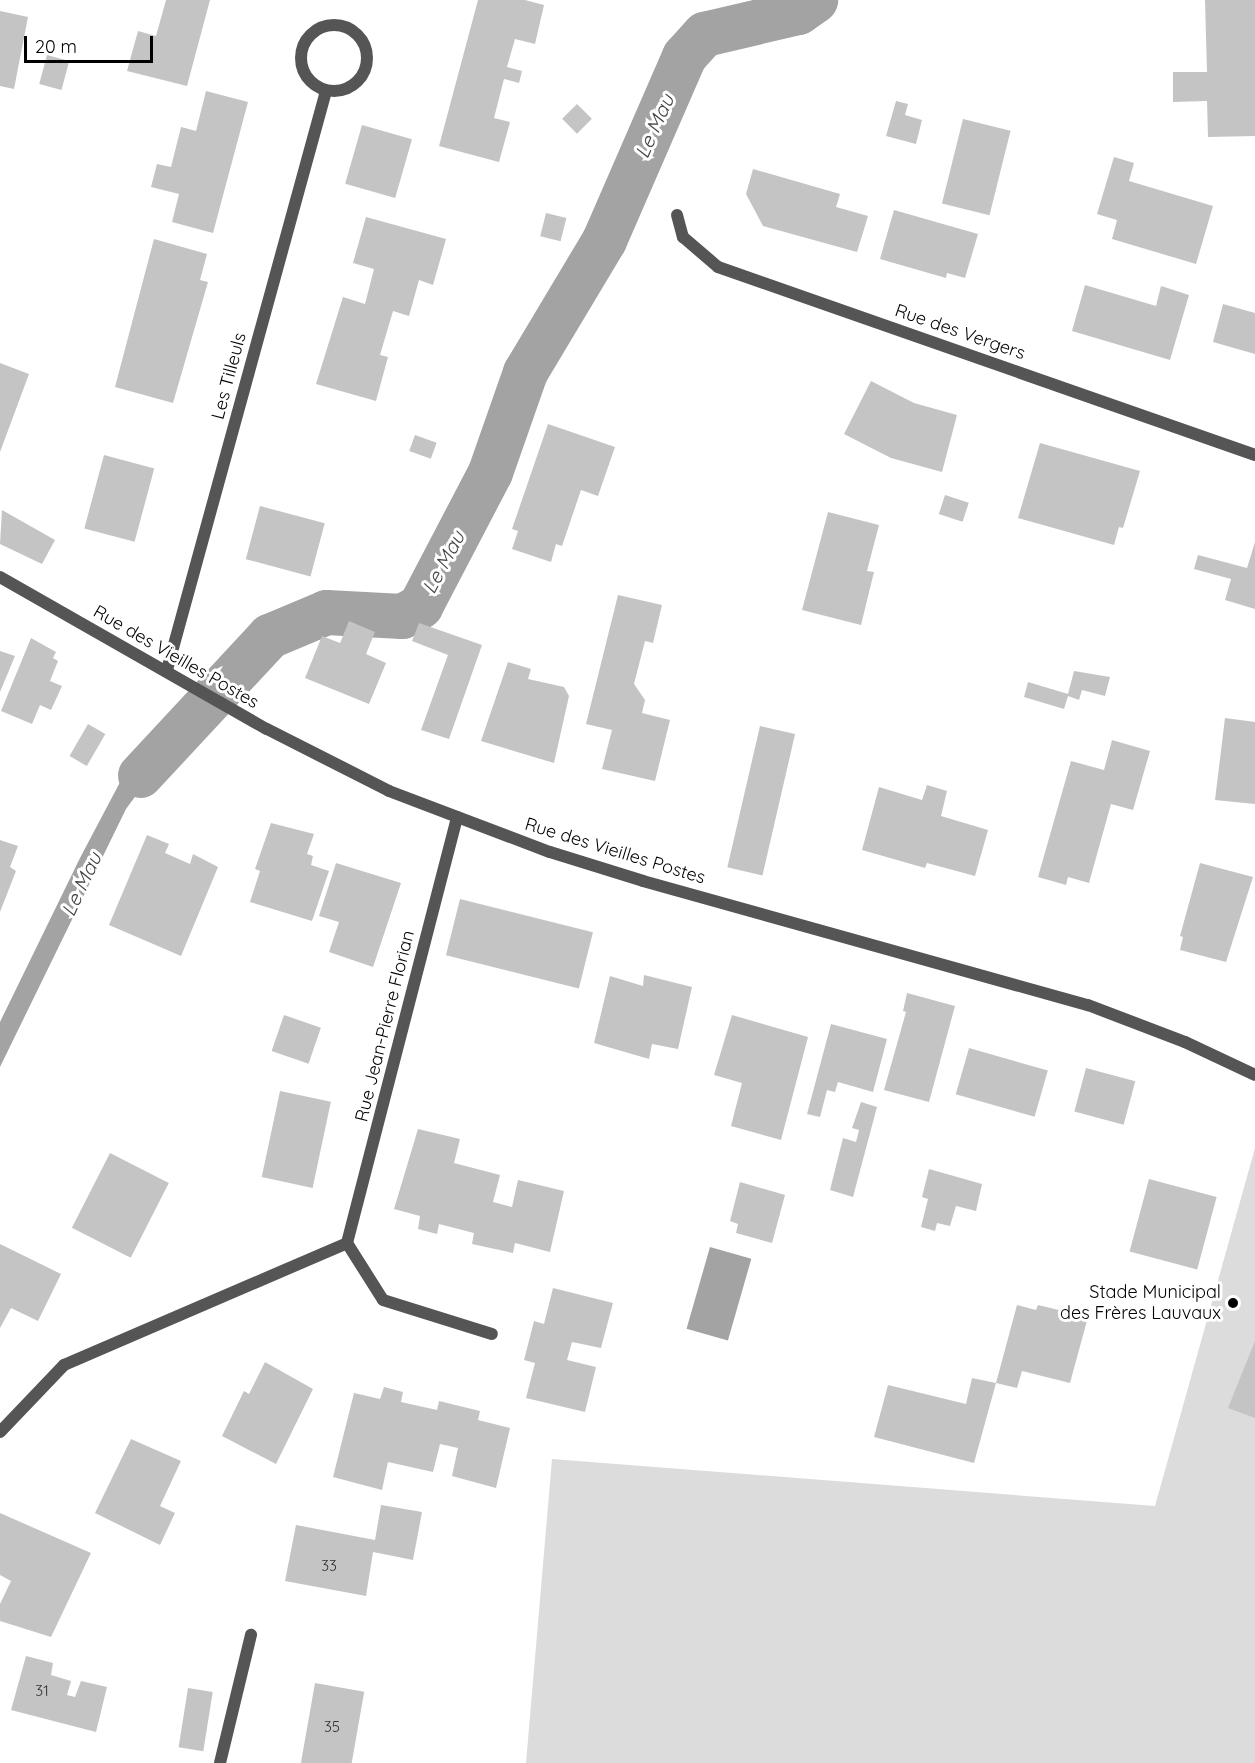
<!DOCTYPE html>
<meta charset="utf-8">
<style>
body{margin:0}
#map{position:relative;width:1255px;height:1763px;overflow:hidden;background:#fff;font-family:Quicksand,sans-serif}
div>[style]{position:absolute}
.green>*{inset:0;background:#dcdcdc}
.water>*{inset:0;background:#a3a3a3;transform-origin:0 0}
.canal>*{height:45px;margin:-22.5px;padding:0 22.5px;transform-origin:22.5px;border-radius:22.5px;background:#a3a3a3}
.building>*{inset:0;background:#c4c4c4;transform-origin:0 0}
.street>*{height:12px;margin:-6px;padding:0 6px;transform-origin:6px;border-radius:6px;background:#555}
.street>.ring{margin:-6px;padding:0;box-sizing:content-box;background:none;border:12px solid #555;border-radius:50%}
.dots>*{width:16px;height:16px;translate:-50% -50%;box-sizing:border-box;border:3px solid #fff;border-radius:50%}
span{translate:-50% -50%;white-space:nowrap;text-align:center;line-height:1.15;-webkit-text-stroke:6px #fff;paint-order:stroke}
.number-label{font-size:15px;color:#313131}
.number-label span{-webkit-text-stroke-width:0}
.street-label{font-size:18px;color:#000}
.poi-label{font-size:18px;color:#000}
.right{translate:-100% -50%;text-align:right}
.water-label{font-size:20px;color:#444;font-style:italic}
.scale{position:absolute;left:24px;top:36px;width:129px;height:27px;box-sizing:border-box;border:3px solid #000;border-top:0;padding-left:8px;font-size:18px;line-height:21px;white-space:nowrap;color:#000;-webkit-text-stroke:4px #fff;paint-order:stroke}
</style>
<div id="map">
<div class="green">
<i style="clip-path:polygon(1255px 1148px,1255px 1763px,526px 1763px,552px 1459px,1155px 1506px)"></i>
</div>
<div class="water">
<i style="clip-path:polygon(168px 721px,193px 736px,151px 775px,126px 809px,0 1067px,0 1022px,80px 858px,137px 750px)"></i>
<i style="left:710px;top:1247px;width:43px;height:85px;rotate:16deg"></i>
</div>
<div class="canal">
<i style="left:140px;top:775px;width:190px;rotate:-47.1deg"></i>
<i style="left:269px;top:636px;width:62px;rotate:-22.8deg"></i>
<i style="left:326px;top:612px;width:76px;rotate:3deg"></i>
<i style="left:402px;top:616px;width:21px;rotate:-29deg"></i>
<i style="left:420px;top:606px;width:151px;rotate:-62.4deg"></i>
<i style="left:490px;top:472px;width:106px;rotate:-70.7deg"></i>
<i style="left:525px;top:372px;width:154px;rotate:-59.1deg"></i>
<i style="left:604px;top:240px;width:201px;rotate:-66.5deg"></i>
<i style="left:684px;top:56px;width:30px;rotate:-48deg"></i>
<i style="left:704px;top:34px;width:97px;rotate:-13.2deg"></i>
<i style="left:798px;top:12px;width:21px;rotate:-35deg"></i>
</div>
<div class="building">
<i style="clip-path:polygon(166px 0,210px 0,187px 86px,127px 71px,138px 31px,156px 36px)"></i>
<i style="clip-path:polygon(478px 0,525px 0,544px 5px,535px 44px,515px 39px,507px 67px,522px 71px,519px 83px,504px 79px,494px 118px,510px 122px,499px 162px,439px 146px)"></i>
<i style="clip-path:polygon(1205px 0,1255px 0,1255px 136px,1208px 137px,1207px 101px,1173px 102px,1173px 72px,1207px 72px)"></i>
<i style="clip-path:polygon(0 11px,28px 17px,14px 89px,0 86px)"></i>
<i style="left:47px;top:55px;width:23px;height:30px;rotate:15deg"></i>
<i style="clip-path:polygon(206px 91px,248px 102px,213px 233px,172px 222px,179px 194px,151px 187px,157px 164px,171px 167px,181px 127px,196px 131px)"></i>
<i style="clip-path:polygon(896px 101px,908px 104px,905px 115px,922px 120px,916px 144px,886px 136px)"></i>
<i style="left:577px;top:104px;width:21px;height:21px;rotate:45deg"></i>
<i style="left:963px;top:119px;width:49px;height:87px;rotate:14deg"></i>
<i style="left:362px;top:125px;width:52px;height:61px;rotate:16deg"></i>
<i style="clip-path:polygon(1114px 157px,1134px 163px,1129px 181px,1213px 206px,1196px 264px,1112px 239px,1117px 220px,1097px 214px)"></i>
<i style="clip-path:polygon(753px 169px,840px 194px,836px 207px,868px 216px,857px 252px,763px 226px,746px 194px)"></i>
<i style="clip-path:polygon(894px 210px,978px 234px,965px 278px,947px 273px,946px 278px,880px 259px)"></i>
<i style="left:546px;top:213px;width:21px;height:24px;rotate:14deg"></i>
<i style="clip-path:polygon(366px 217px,446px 239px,433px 285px,419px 280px,409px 316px,393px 311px,380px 355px,388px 357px,376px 401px,316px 384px,343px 297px,365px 304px,374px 269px,353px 263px)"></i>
<i style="clip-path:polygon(154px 239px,207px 254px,200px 280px,208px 282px,173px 403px,115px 387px)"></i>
<i style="clip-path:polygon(1085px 285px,1156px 306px,1161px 286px,1189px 295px,1170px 360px,1072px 331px)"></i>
<i style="clip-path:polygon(1223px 304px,1255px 313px,1255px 354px,1213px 342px)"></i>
<i style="clip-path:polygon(0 363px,29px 374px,0 452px)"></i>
<i style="clip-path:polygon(871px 381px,914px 403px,957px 415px,942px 472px,891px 458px,844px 434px)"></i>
<i style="clip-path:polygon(548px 424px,615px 447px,598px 496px,581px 490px,562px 546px,556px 544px,551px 562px,512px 549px,518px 531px,512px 529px)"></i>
<i style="left:415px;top:435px;width:23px;height:17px;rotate:20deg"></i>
<i style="clip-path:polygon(1040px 443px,1140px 471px,1123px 528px,1119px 527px,1114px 545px,1018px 518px)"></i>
<i style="left:104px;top:455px;width:52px;height:76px;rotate:15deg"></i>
<i style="left:945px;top:495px;width:25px;height:20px;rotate:18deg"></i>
<i style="left:260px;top:506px;width:67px;height:55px;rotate:15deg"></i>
<i style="clip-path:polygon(2px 510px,55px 540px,42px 564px,0 544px)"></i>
<i style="clip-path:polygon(828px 512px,879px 525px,867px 571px,874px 572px,861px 625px,802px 610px)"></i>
<i style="clip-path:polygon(1255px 542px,1255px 609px,1225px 600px,1231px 579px,1194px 569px,1198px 555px,1247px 568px)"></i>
<i style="clip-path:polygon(618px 595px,662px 605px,653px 643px,645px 641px,634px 684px,645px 700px,642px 713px,670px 720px,655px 781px,602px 769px,612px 730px,586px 724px)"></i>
<i style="clip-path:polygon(349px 621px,375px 632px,366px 654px,386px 663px,369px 704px,305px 678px,322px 636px,340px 643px)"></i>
<i style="clip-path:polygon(419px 623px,482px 645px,449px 739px,421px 730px,448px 655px,412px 641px)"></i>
<i style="clip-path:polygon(31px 638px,56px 652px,53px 658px,58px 661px,50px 681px,62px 686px,51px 710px,40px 705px,32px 724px,1px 711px)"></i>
<i style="clip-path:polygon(0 651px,15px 656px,0 692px)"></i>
<i style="clip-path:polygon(508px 662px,531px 669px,528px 679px,564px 687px,569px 696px,554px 763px,481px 741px)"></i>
<i style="clip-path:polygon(1074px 671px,1110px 677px,1105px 696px,1082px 690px,1079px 700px,1068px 696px,1064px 709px,1024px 697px,1028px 682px,1068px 694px)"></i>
<i style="clip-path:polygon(1225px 718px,1255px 722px,1255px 804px,1215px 800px)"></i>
<i style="left:88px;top:724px;width:20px;height:37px;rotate:30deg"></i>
<i style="left:760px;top:726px;width:36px;height:145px;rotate:13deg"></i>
<i style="clip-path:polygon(1112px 740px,1150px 751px,1133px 810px,1111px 804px,1089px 883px,1068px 877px,1066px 885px,1038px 877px,1071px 761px,1104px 770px)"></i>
<i style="clip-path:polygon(927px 785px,947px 791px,941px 816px,988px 830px,975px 876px,927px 863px,925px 868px,862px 850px,879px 787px,922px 800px)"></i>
<i style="clip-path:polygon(271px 823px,314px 834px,307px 854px,313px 856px,311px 865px,329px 871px,312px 921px,250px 902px,260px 871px,255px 869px)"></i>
<i style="clip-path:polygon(147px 835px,169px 844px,165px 853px,190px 864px,193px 854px,218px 867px,181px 956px,109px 925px)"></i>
<i style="clip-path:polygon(0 840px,18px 846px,10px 867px,16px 871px,0 912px)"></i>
<i style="clip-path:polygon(336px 863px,401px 883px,373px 967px,329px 952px,339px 922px,319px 916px)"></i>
<i style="clip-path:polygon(1200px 863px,1253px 877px,1226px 962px,1180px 950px,1183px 937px,1180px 936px)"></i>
<i style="left:460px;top:899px;width:137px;height:58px;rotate:14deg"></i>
<i style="clip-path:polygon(644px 975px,692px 987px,678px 1049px,652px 1044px,649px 1059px,594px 1043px,610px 976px,643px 986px)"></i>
<i style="clip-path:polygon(907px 993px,955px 1006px,929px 1102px,884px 1090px,906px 1012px,903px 1011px)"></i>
<i style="left:284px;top:1015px;width:39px;height:38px;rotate:19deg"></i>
<i style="clip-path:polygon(732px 1015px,808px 1037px,781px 1140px,731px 1126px,742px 1083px,714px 1075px)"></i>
<i style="clip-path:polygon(831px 1024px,887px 1039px,873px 1092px,838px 1082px,835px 1092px,827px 1090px,820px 1117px,807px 1114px)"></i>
<i style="left:969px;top:1048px;width:82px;height:48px;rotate:16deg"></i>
<i style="left:1086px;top:1068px;width:51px;height:45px;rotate:15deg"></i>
<i style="left:280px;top:1091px;width:52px;height:88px;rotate:12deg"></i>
<i style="clip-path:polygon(861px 1102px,877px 1107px,853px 1197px,830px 1190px,843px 1138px,856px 1142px,859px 1130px,852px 1128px)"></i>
<i style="clip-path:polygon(418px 1129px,460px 1139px,454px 1163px,500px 1175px,493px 1202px,512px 1207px,518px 1180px,564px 1191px,550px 1252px,515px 1243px,513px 1253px,472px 1244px,474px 1233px,439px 1224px,437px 1234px,418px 1229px,420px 1216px,394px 1209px)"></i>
<i style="left:110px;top:1153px;width:66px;height:84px;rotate:27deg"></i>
<i style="clip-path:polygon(929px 1169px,982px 1184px,976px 1211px,956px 1206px,950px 1226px,937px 1223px,935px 1231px,921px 1227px,928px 1199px,922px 1197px)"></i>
<i style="left:1149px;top:1179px;width:70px;height:75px;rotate:15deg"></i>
<i style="clip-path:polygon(740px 1182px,785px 1195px,772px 1243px,736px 1233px,738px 1224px,730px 1221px)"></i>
<i style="clip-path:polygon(0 1244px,61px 1274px,38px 1321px,11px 1308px,0 1328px)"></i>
<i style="clip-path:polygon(553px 1288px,613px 1303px,601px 1348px,572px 1342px,567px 1360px,596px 1367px,585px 1412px,526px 1398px,535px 1363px,524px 1360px,534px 1321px,544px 1324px)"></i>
<i style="clip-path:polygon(1017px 1305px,1036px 1310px,1038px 1305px,1088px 1317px,1070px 1383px,1022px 1371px,1017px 1388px,996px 1383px)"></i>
<i style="clip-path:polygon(1255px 1341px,1255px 1418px,1228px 1408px)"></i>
<i style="clip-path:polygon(265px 1362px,313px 1389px,276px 1464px,222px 1436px,244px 1391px,249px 1394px)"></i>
<i style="clip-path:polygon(972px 1378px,996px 1383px,974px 1463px,874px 1437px,888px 1385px,966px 1404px)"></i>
<i style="clip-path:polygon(384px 1387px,403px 1392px,401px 1402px,437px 1410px,439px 1401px,480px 1411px,478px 1420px,510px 1428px,496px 1488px,452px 1476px,458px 1448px,440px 1444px,433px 1472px,388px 1462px,382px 1490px,333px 1477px,354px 1393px,380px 1399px)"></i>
<i style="clip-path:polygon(131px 1439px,181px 1461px,160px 1506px,175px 1513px,160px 1545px,95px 1513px)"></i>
<i style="clip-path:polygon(381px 1505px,422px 1512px,413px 1560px,373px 1552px,366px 1596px,285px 1581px,296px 1525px,375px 1540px)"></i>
<i style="clip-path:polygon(0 1513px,91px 1553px,51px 1637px,0 1621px,0 1604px,11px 1581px,0 1575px)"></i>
<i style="clip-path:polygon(26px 1656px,53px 1663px,51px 1675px,71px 1681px,67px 1695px,75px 1697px,81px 1681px,107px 1687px,96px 1732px,11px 1710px)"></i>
<i style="left:315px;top:1683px;width:50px;height:81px;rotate:10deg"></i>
<i style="left:188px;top:1688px;width:25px;height:60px;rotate:9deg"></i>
</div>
<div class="street">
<i class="ring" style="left:301px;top:25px;width:54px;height:54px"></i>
<i style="left:677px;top:215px;width:23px;rotate:75deg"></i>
<i style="left:683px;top:237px;width:46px;rotate:40.6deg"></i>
<i style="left:718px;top:267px;width:569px;rotate:19.29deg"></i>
<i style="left:0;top:577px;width:307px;rotate:29.7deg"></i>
<i style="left:267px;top:729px;width:137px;rotate:26.9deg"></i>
<i style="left:389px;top:791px;width:172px;rotate:20.8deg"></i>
<i style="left:550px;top:852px;width:97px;rotate:17.3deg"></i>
<i style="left:643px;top:881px;width:462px;rotate:15.6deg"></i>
<i style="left:1088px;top:1005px;width:104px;rotate:20.9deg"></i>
<i style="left:1185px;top:1042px;width:77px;rotate:25.2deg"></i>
<i style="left:167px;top:670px;width:600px;rotate:-74.64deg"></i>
<i style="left:347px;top:1243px;width:67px;rotate:57.7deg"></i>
<i style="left:383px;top:1300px;width:114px;rotate:17.3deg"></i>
<i style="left:0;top:1432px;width:93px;rotate:-46.3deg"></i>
<i style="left:64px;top:1365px;width:308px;rotate:-23.3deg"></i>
<i style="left:347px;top:1243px;width:440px;rotate:-75.5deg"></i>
<i style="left:220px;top:1763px;width:132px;rotate:-76.4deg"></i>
</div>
<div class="dots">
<i style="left:1233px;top:1303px;background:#000"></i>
</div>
<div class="number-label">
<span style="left:329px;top:1566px">33</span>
<span style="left:42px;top:1691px">31</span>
<span style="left:332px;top:1727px">35</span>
</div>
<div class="street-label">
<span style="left:960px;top:332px;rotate:19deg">Rue des Vergers</span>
<span style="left:229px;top:376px;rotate:-75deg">Les Tilleuls</span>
<span style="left:176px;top:657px;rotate:30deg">Rue des Vieilles Postes</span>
<span style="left:615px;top:851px;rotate:17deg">Rue des Vieilles Postes</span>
<span style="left:385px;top:1026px;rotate:-76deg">Rue Jean-Pierre Florian</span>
</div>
<div class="poi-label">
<span class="right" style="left:1221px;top:1303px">Stade Municipal<br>des Frères Lauvaux</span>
</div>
<div class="water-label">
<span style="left:654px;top:126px;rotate:-66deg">Le Mau</span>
<span style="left:443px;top:562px;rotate:-62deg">Le Mau</span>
<span style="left:81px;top:884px;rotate:-65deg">Le Mau</span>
</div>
<div class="scale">20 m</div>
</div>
